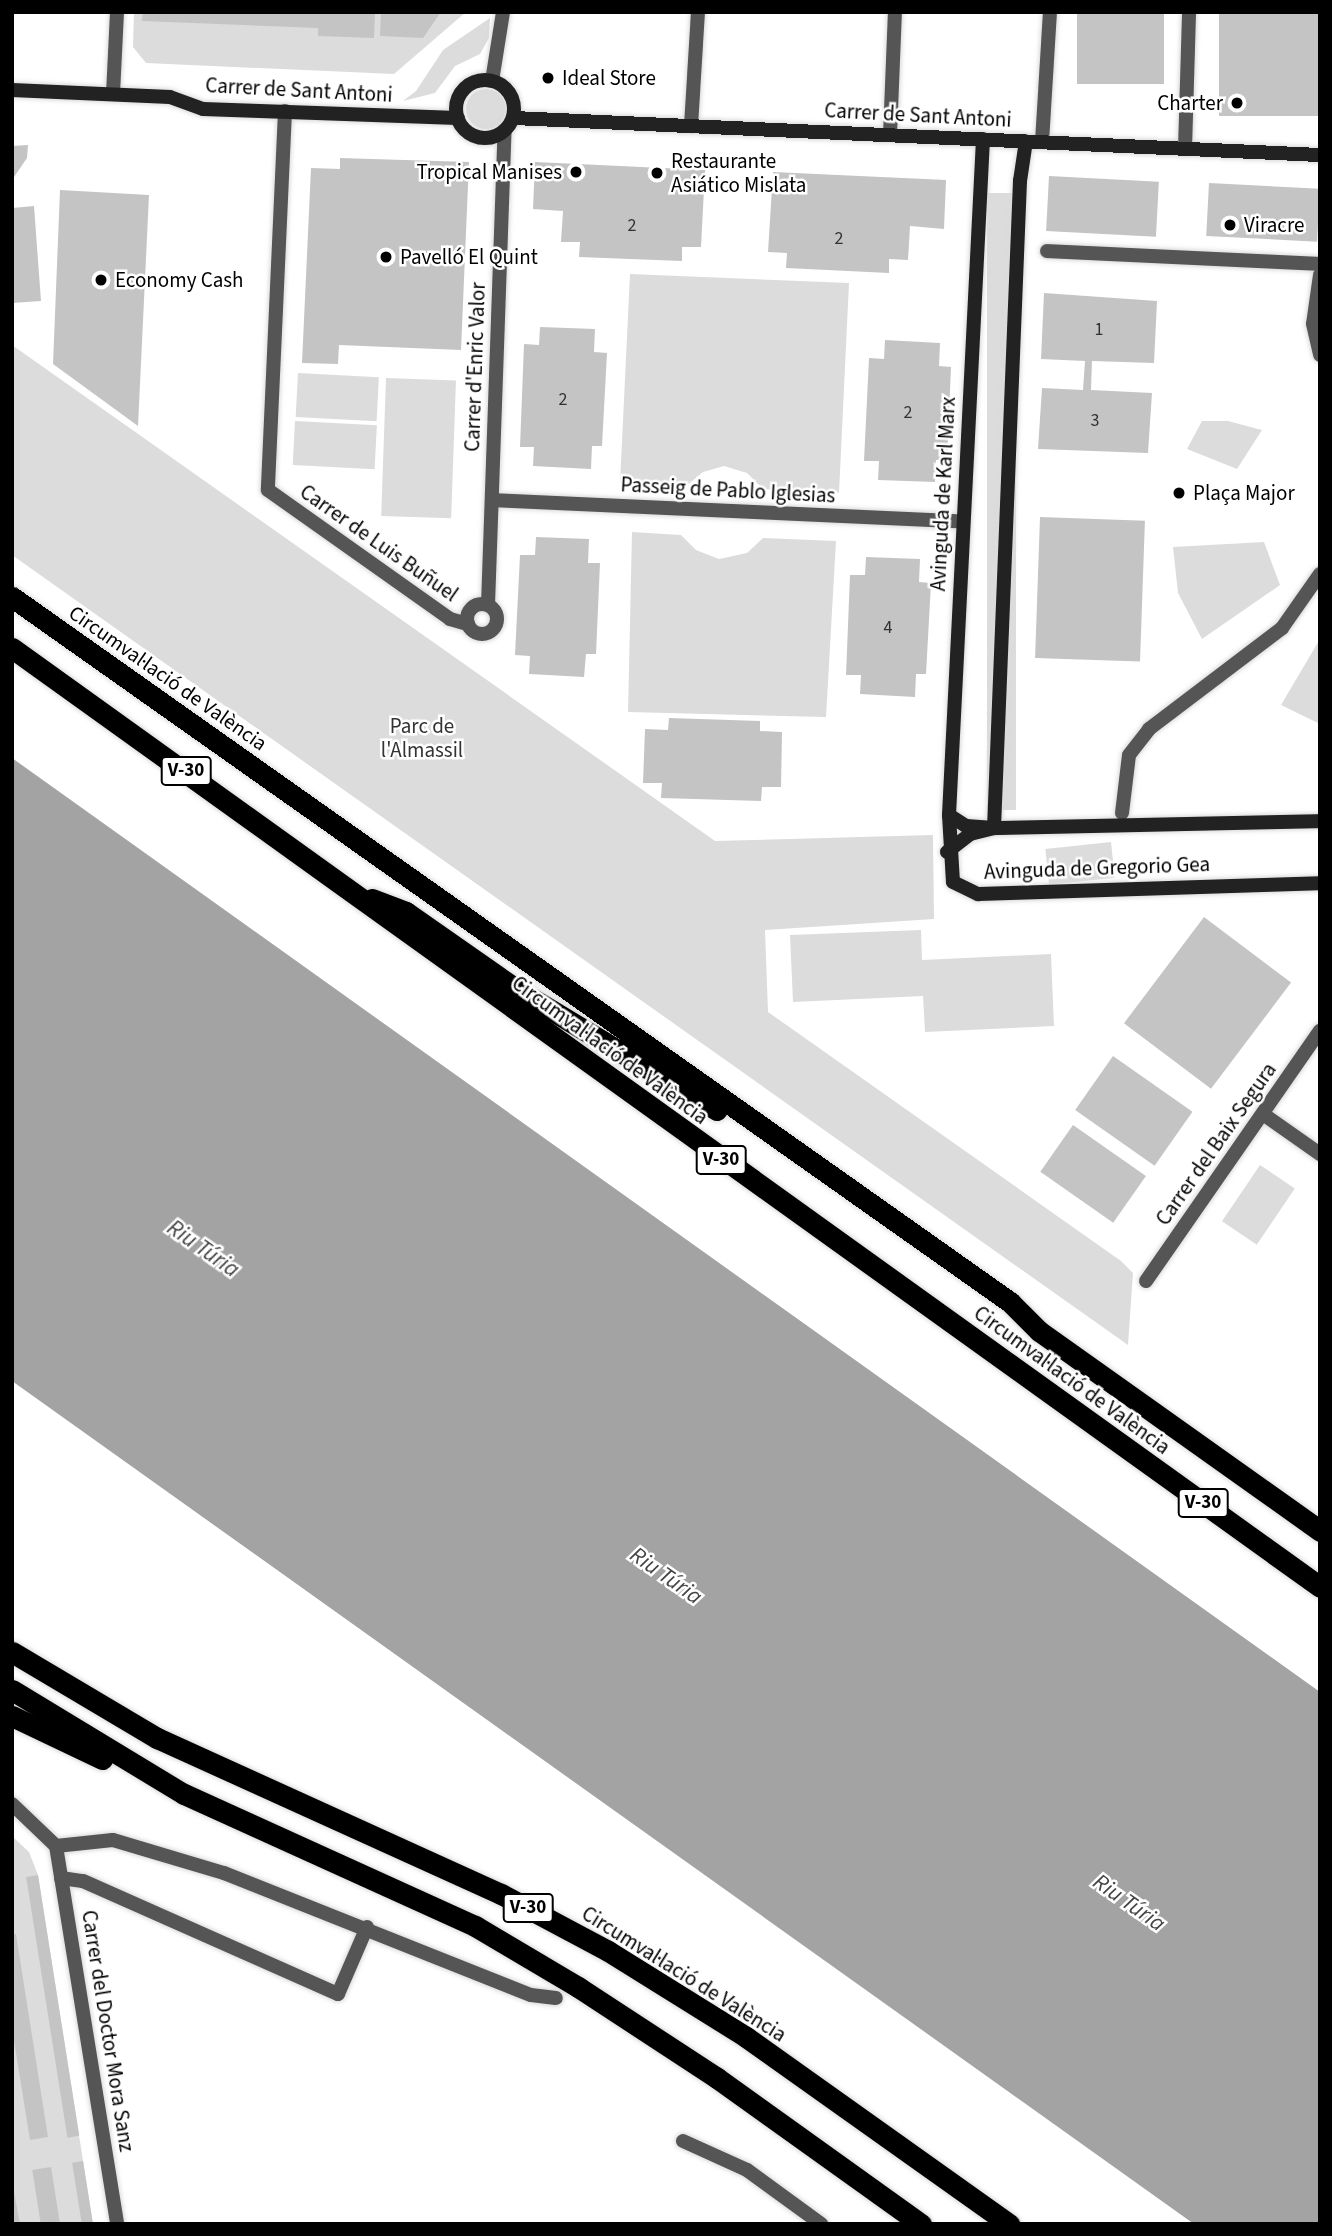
<!DOCTYPE html>
<meta charset="utf-8">
<style>
body{margin:0}
#map{position:relative;width:1332px;height:2236px;overflow:hidden;background:#fff;font-family:"Source Sans 3",sans-serif}
div>[style]{position:absolute}
.green>*{inset:0;background:#dcdcdc;transform-origin:0 0}
.round{border-radius:50%}
.water>*{inset:0;background:#a3a3a3}
.building>*{inset:0;background:#c4c4c4;transform-origin:0 0}
.roads{filter:drop-shadow(0 0 2px #dbdbdb) drop-shadow(0 0 2px #dbdbdb)}
.street>*{height:14px;margin:-7px;padding:0 7px;transform-origin:7px;border-radius:7px;background:#555}
.street>.ring{margin:-7px;padding:0;box-sizing:content-box;background:none;border:14px solid #555;border-radius:50%}
.secondary>*{height:14px;margin:-7px;padding:0 7px;transform-origin:7px;border-radius:7px;background:#222}
.secondary>.ring{margin:-7px;padding:0;box-sizing:content-box;background:none;border:14px solid #222;border-radius:50%}
.highway>*{height:21px;margin:-10.5px;padding:0 10.5px;transform-origin:10.5px;border-radius:10.5px;background:#000}
.dots>*{width:19px;height:19px;translate:-50% -50%;box-sizing:border-box;border:4px solid #fff;border-radius:50%}
span{translate:-50% -50%;white-space:nowrap;text-align:center;line-height:1.15;-webkit-text-stroke:5px #fff;paint-order:stroke}
.number-label{font-size:18px;color:#313131}
.number-label span{-webkit-text-stroke-width:0}
.shield-label span{padding:2px 5px;background:#fff;border:2px solid;border-radius:5px;-webkit-text-stroke-width:0}
.shield-label{font-size:19px;color:#000;font-weight:700}
.poi-label{font-size:21px;color:#000}
.left{translate:0 -50%;text-align:left}
.right{translate:-100% -50%;text-align:right}
.street-label{font-size:21px;color:#000}
.park-label{font-size:21px;color:#333}
.water-label{font-size:23px;color:#444;font-style:italic}
.frame{position:absolute;inset:0;border:14px solid #000;pointer-events:none}
</style>
<div id="map">
<div class="green">
<i style="clip-path:polygon(134px 12px,466px 12px,394px 74px,146px 63px,133px 47px)"></i>
<i style="clip-path:polygon(490px 18px,489px 38px,480px 54px,455px 66px,435px 93px,403px 101px,416px 91px,443px 50px)"></i>
<i class="round" style="left:466px;top:89px;width:40px;height:40px"></i>
<i style="left:987px;top:193px;width:29px;height:617px"></i>
<i style="clip-path:polygon(630px 274px,849px 283px,839px 493px,763px 489px,747px 473px,724px 466px,703px 472px,686px 486px,620px 483px)"></i>
<i style="clip-path:polygon(12px 345px,715px 841px,933px 835px,934px 919px,765px 930px,768px 1012px,1121px 1261px,1133px 1273px,1128px 1345px,12px 555px)"></i>
<i style="left:298px;top:373px;width:81px;height:44px;rotate:3deg"></i>
<i style="left:386px;top:378px;width:70px;height:138px;rotate:2deg"></i>
<i style="left:295px;top:421px;width:82px;height:44px;rotate:3deg"></i>
<i style="clip-path:polygon(1202px 421px,1228px 421px,1262px 430px,1237px 469px,1187px 449px)"></i>
<i style="clip-path:polygon(632px 532px,681px 535px,696px 550px,719px 559px,747px 553px,763px 538px,836px 541px,826px 717px,628px 712px)"></i>
<i style="clip-path:polygon(1264px 542px,1280px 585px,1202px 639px,1178px 593px,1173px 547px)"></i>
<i style="clip-path:polygon(1320px 639px,1320px 724px,1281px 705px)"></i>
<i style="left:1111px;top:842px;width:36px;height:66px;rotate:84deg"></i>
<i style="clip-path:polygon(921px 930px,922px 960px,1051px 954px,1054px 1026px,925px 1032px,923px 996px,793px 1002px,790px 935px)"></i>
<i style="left:1260px;top:1165px;width:42px;height:68px;rotate:34deg"></i>
<i style="clip-path:polygon(12px 1836px,29px 1852px,38px 1875px,93px 2224px,12px 2224px)"></i>
</div>
<div class="water">
<i style="clip-path:polygon(12px 758px,1320px 1692px,1320px 2224px,1194px 2224px,12px 1381px)"></i>
</div>
<div class="building">
<i style="clip-path:polygon(143px 12px,375px 12px,374px 38px,318px 36px,318px 28px,142px 21px)"></i>
<i style="clip-path:polygon(381px 12px,441px 12px,423px 38px,380px 36px)"></i>
<i style="left:1077px;top:12px;width:87px;height:72px"></i>
<i style="left:1219px;top:12px;width:101px;height:104px"></i>
<i style="clip-path:polygon(28px 145px,27px 158px,12px 180px,12px 146px)"></i>
<i style="clip-path:polygon(340px 158px,469px 162px,461px 350px,339px 345px,338px 364px,302px 363px,311px 168px,340px 169px)"></i>
<i style="clip-path:polygon(535px 162px,705px 170px,701px 247px,682px 247px,682px 261px,579px 257px,580px 242px,561px 242px,563px 211px,533px 209px)"></i>
<i style="clip-path:polygon(773px 172px,946px 180px,944px 229px,910px 226px,908px 260px,889px 259px,889px 273px,786px 268px,787px 253px,768px 252px)"></i>
<i style="left:1049px;top:176px;width:110px;height:55px;rotate:3deg"></i>
<i style="left:1209px;top:183px;width:111px;height:53px;rotate:3deg"></i>
<i style="clip-path:polygon(60px 190px,149px 195px,138px 426px,53px 364px)"></i>
<i style="clip-path:polygon(34px 206px,41px 301px,12px 303px,12px 208px)"></i>
<i style="clip-path:polygon(1044px 293px,1157px 301px,1154px 363px,1092px 361px,1091px 390px,1152px 393px,1148px 453px,1038px 449px,1042px 388px,1083px 390px,1085px 361px,1041px 359px)"></i>
<i style="clip-path:polygon(540px 327px,595px 329px,594px 352px,607px 353px,602px 446px,592px 446px,591px 469px,533px 466px,534px 447px,520px 447px,524px 344px,539px 345px)"></i>
<i style="clip-path:polygon(885px 340px,940px 343px,939px 366px,951px 367px,947px 460px,936px 460px,935px 482px,878px 480px,879px 461px,864px 461px,869px 358px,884px 359px)"></i>
<i style="left:1040px;top:517px;width:105px;height:141px;rotate:2deg"></i>
<i style="clip-path:polygon(536px 537px,589px 539px,588px 563px,600px 563px,596px 654px,586px 654px,584px 677px,529px 674px,530px 656px,515px 655px,520px 555px,535px 555px)"></i>
<i style="clip-path:polygon(866px 557px,920px 559px,919px 582px,931px 583px,926px 674px,916px 674px,915px 697px,860px 694px,861px 675px,846px 675px,850px 575px,865px 575px)"></i>
<i style="clip-path:polygon(669px 718px,760px 721px,760px 731px,782px 732px,781px 787px,762px 787px,761px 801px,661px 798px,662px 783px,643px 783px,645px 729px,668px 730px)"></i>
<i style="left:1204px;top:917px;width:109px;height:133px;rotate:37deg"></i>
<i style="left:1113px;top:1056px;width:97px;height:66px;rotate:35deg"></i>
<i style="left:1073px;top:1125px;width:89px;height:57px;rotate:35deg"></i>
<i style="left:38px;top:1875px;width:264px;height:12px;rotate:81deg"></i>
<i style="clip-path:polygon(12px 1934px,16px 1934px,48px 2137px,30px 2140px,12px 2028px)"></i>
<i style="left:83px;top:2161px;width:64px;height:11px;rotate:81deg"></i>
<i style="left:51px;top:2167px;width:58px;height:19px;rotate:81deg"></i>
<i style="clip-path:polygon(12px 2192px,14px 2192px,20px 2224px,12px 2224px)"></i>
</div>
<div class="roads">
<div class="street">
<i style="left:492px;top:81px;width:70px;rotate:-80.9deg"></i>
<i style="left:113px;top:94px;width:82px;rotate:-87.2deg"></i>
<i style="left:285px;top:111px;width:379px;rotate:92.6deg"></i>
<i style="left:268px;top:490px;width:223px;rotate:35.3deg"></i>
<i style="left:450px;top:619px;width:19px;rotate:16deg"></i>
<i style="left:691px;top:126px;width:114px;rotate:-86.5deg"></i>
<i style="left:890px;top:135px;width:123px;rotate:-87.7deg"></i>
<i style="left:1042px;top:142px;width:130px;rotate:-86.5deg"></i>
<i style="left:1185px;top:149px;width:137px;rotate:-88.3deg"></i>
<i style="left:1047px;top:251px;width:273px;rotate:2.7deg"></i>
<i style="left:1320px;top:275px;width:49px;rotate:98.1deg"></i>
<i style="left:1313px;top:324px;width:32px;rotate:77deg"></i>
<i style="left:492px;top:500px;width:470px;rotate:2.6deg"></i>
<i class="ring" style="left:467px;top:604px;width:16px;height:16px"></i>
<i style="left:488px;top:605px;width:475px;rotate:-88deg"></i>
<i style="left:1122px;top:813px;width:58px;rotate:-83.1deg"></i>
<i style="left:1129px;top:755px;width:33px;rotate:-52deg"></i>
<i style="left:1149px;top:729px;width:167px;rotate:-37.2deg"></i>
<i style="left:1282px;top:628px;width:66px;rotate:-54.9deg"></i>
<i style="left:1263px;top:1114px;width:70px;rotate:35.1deg"></i>
<i style="left:1146px;top:1281px;width:305px;rotate:-55.2deg"></i>
<i style="left:12px;top:1804px;width:61px;rotate:43.7deg"></i>
<i style="left:56px;top:1846px;width:57px;rotate:-6deg"></i>
<i style="left:113px;top:1840px;width:116px;rotate:16.6deg"></i>
<i style="left:224px;top:1873px;width:330px;rotate:21.7deg"></i>
<i style="left:531px;top:1995px;width:25px;rotate:7deg"></i>
<i style="left:56px;top:1846px;width:383px;rotate:80.8deg"></i>
<i style="left:61px;top:1878px;width:22px;rotate:8deg"></i>
<i style="left:83px;top:1881px;width:279px;rotate:23.9deg"></i>
<i style="left:338px;top:1994px;width:73px;rotate:-66.6deg"></i>
<i style="left:683px;top:2141px;width:70px;rotate:24.4deg"></i>
<i style="left:747px;top:2170px;width:92px;rotate:36.1deg"></i>
</div>
<div class="secondary">
<i class="ring" style="left:456px;top:80px;width:44px;height:44px"></i>
<i style="left:12px;top:90px;width:158px;rotate:2.5deg"></i>
<i style="left:170px;top:97px;width:35px;rotate:20deg"></i>
<i style="left:203px;top:109px;width:255px;rotate:2deg"></i>
<i style="left:514px;top:118px;width:807px;rotate:2.63deg"></i>
<i style="left:983px;top:139px;width:677px;rotate:92.88deg"></i>
<i style="left:949px;top:815px;width:67px;rotate:86.6deg"></i>
<i style="left:953px;top:882px;width:28px;rotate:26deg"></i>
<i style="left:978px;top:894px;width:342px;rotate:-1.8deg"></i>
<i style="left:949px;top:815px;width:20px;rotate:33deg"></i>
<i style="left:966px;top:826px;width:28px;rotate:4deg"></i>
<i style="left:994px;top:828px;width:648px;rotate:-87.7deg"></i>
<i style="left:1020px;top:181px;width:40px;rotate:-81.5deg"></i>
<i style="left:947px;top:852px;width:29px;rotate:-38deg"></i>
<i style="left:970px;top:834px;width:25px;rotate:-14deg"></i>
<i style="left:994px;top:828px;width:326px;rotate:-1.2deg"></i>
</div>
<div class="highway">
<i style="left:12px;top:597px;width:1222px;rotate:35.24deg"></i>
<i style="left:1010px;top:1302px;width:41px;rotate:45deg"></i>
<i style="left:1039px;top:1331px;width:345px;rotate:35.4deg"></i>
<i style="left:12px;top:648px;width:1610px;rotate:35.67deg"></i>
<i style="left:372px;top:899px;width:36px;rotate:21deg"></i>
<i style="left:406px;top:912px;width:131px;rotate:35deg"></i>
<i style="left:513px;top:987px;width:238px;rotate:31.1deg"></i>
<i style="left:12px;top:1652px;width:169px;rotate:30.7deg"></i>
<i style="left:157px;top:1738px;width:378px;rotate:24.4deg"></i>
<i style="left:501px;top:1894px;width:121px;rotate:28deg"></i>
<i style="left:608px;top:1951px;width:163px;rotate:31.9deg"></i>
<i style="left:746px;top:2037px;width:323px;rotate:35.4deg"></i>
<i style="left:12px;top:1690px;width:201px;rotate:31.2deg"></i>
<i style="left:184px;top:1794px;width:320px;rotate:24.4deg"></i>
<i style="left:475px;top:1926px;width:120px;rotate:30.6deg"></i>
<i style="left:578px;top:1987px;width:166px;rotate:33.2deg"></i>
<i style="left:717px;top:2078px;width:251px;rotate:35.6deg"></i>
<i style="left:12px;top:1716px;width:100px;rotate:25.5deg"></i>
</div>
</div>
<div class="dots">
<i style="left:548px;top:78px;background:#000"></i>
<i style="left:1237px;top:103px;background:#000"></i>
<i style="left:576px;top:172px;background:#000"></i>
<i style="left:657px;top:173px;background:#000"></i>
<i style="left:1230px;top:225px;background:#000"></i>
<i style="left:386px;top:257px;background:#000"></i>
<i style="left:101px;top:280px;background:#000"></i>
<i style="left:1179px;top:493px;background:#000"></i>
</div>
<div class="number-label">
<span style="left:632px;top:226px">2</span>
<span style="left:839px;top:239px">2</span>
<span style="left:1099px;top:330px">1</span>
<span style="left:563px;top:400px">2</span>
<span style="left:908px;top:413px">2</span>
<span style="left:1095px;top:421px">3</span>
<span style="left:888px;top:628px">4</span>
</div>
<div class="shield-label">
<span style="left:186px;top:771px">V-30</span>
<span style="left:721px;top:1160px">V-30</span>
<span style="left:1203px;top:1503px">V-30</span>
<span style="left:528px;top:1908px">V-30</span>
</div>
<div class="poi-label">
<span class="left" style="left:562px;top:78px">Ideal Store</span>
<span class="right" style="left:1223px;top:103px">Charter</span>
<span class="left" style="left:671px;top:173px">Restaurante<br>Asiático Mislata</span>
<span class="right" style="left:562px;top:172px">Tropical Manises</span>
<span class="left" style="left:1244px;top:225px">Viracre</span>
<span class="left" style="left:400px;top:257px">Pavelló El Quint</span>
<span class="left" style="left:115px;top:280px">Economy Cash</span>
<span class="left" style="left:1193px;top:493px">Plaça Major</span>
</div>
<div class="street-label">
<span style="left:299px;top:90px;rotate:3deg">Carrer de Sant Antoni</span>
<span style="left:918px;top:115px;rotate:3deg">Carrer de Sant Antoni</span>
<span style="left:475px;top:367px;rotate:-88deg">Carrer d'Enric Valor</span>
<span style="left:728px;top:490px;rotate:3deg">Passeig de Pablo Iglesias</span>
<span style="left:943px;top:494px;rotate:-87deg">Avinguda de Karl Marx</span>
<span style="left:379px;top:543px;rotate:35deg">Carrer de Luis Buñuel</span>
<span style="left:168px;top:678px;rotate:35deg">Circumval·lació de València</span>
<span style="left:1097px;top:868px;rotate:-2deg">Avinguda de Gregorio Gea</span>
<span style="left:610px;top:1050px;rotate:36deg">Circumval·lació de València</span>
<span style="left:1216px;top:1144px;rotate:-55deg">Carrer del Baix Segura</span>
<span style="left:1072px;top:1380px;rotate:36deg">Circumval·lació de València</span>
<span style="left:684px;top:1974px;rotate:32deg">Circumval·lació de València</span>
<span style="left:108px;top:2031px;rotate:81deg">Carrer del Doctor Mora Sanz</span>
</div>
<div class="park-label">
<span style="left:422px;top:738px">Parc de<br>l'Almassil</span>
</div>
<div class="water-label">
<span style="left:203px;top:1249px;rotate:35deg">Riu Túria</span>
<span style="left:666px;top:1576px;rotate:35deg">Riu Túria</span>
<span style="left:1129px;top:1903px;rotate:35deg">Riu Túria</span>
</div>
<div class="frame"></div>
</div>
